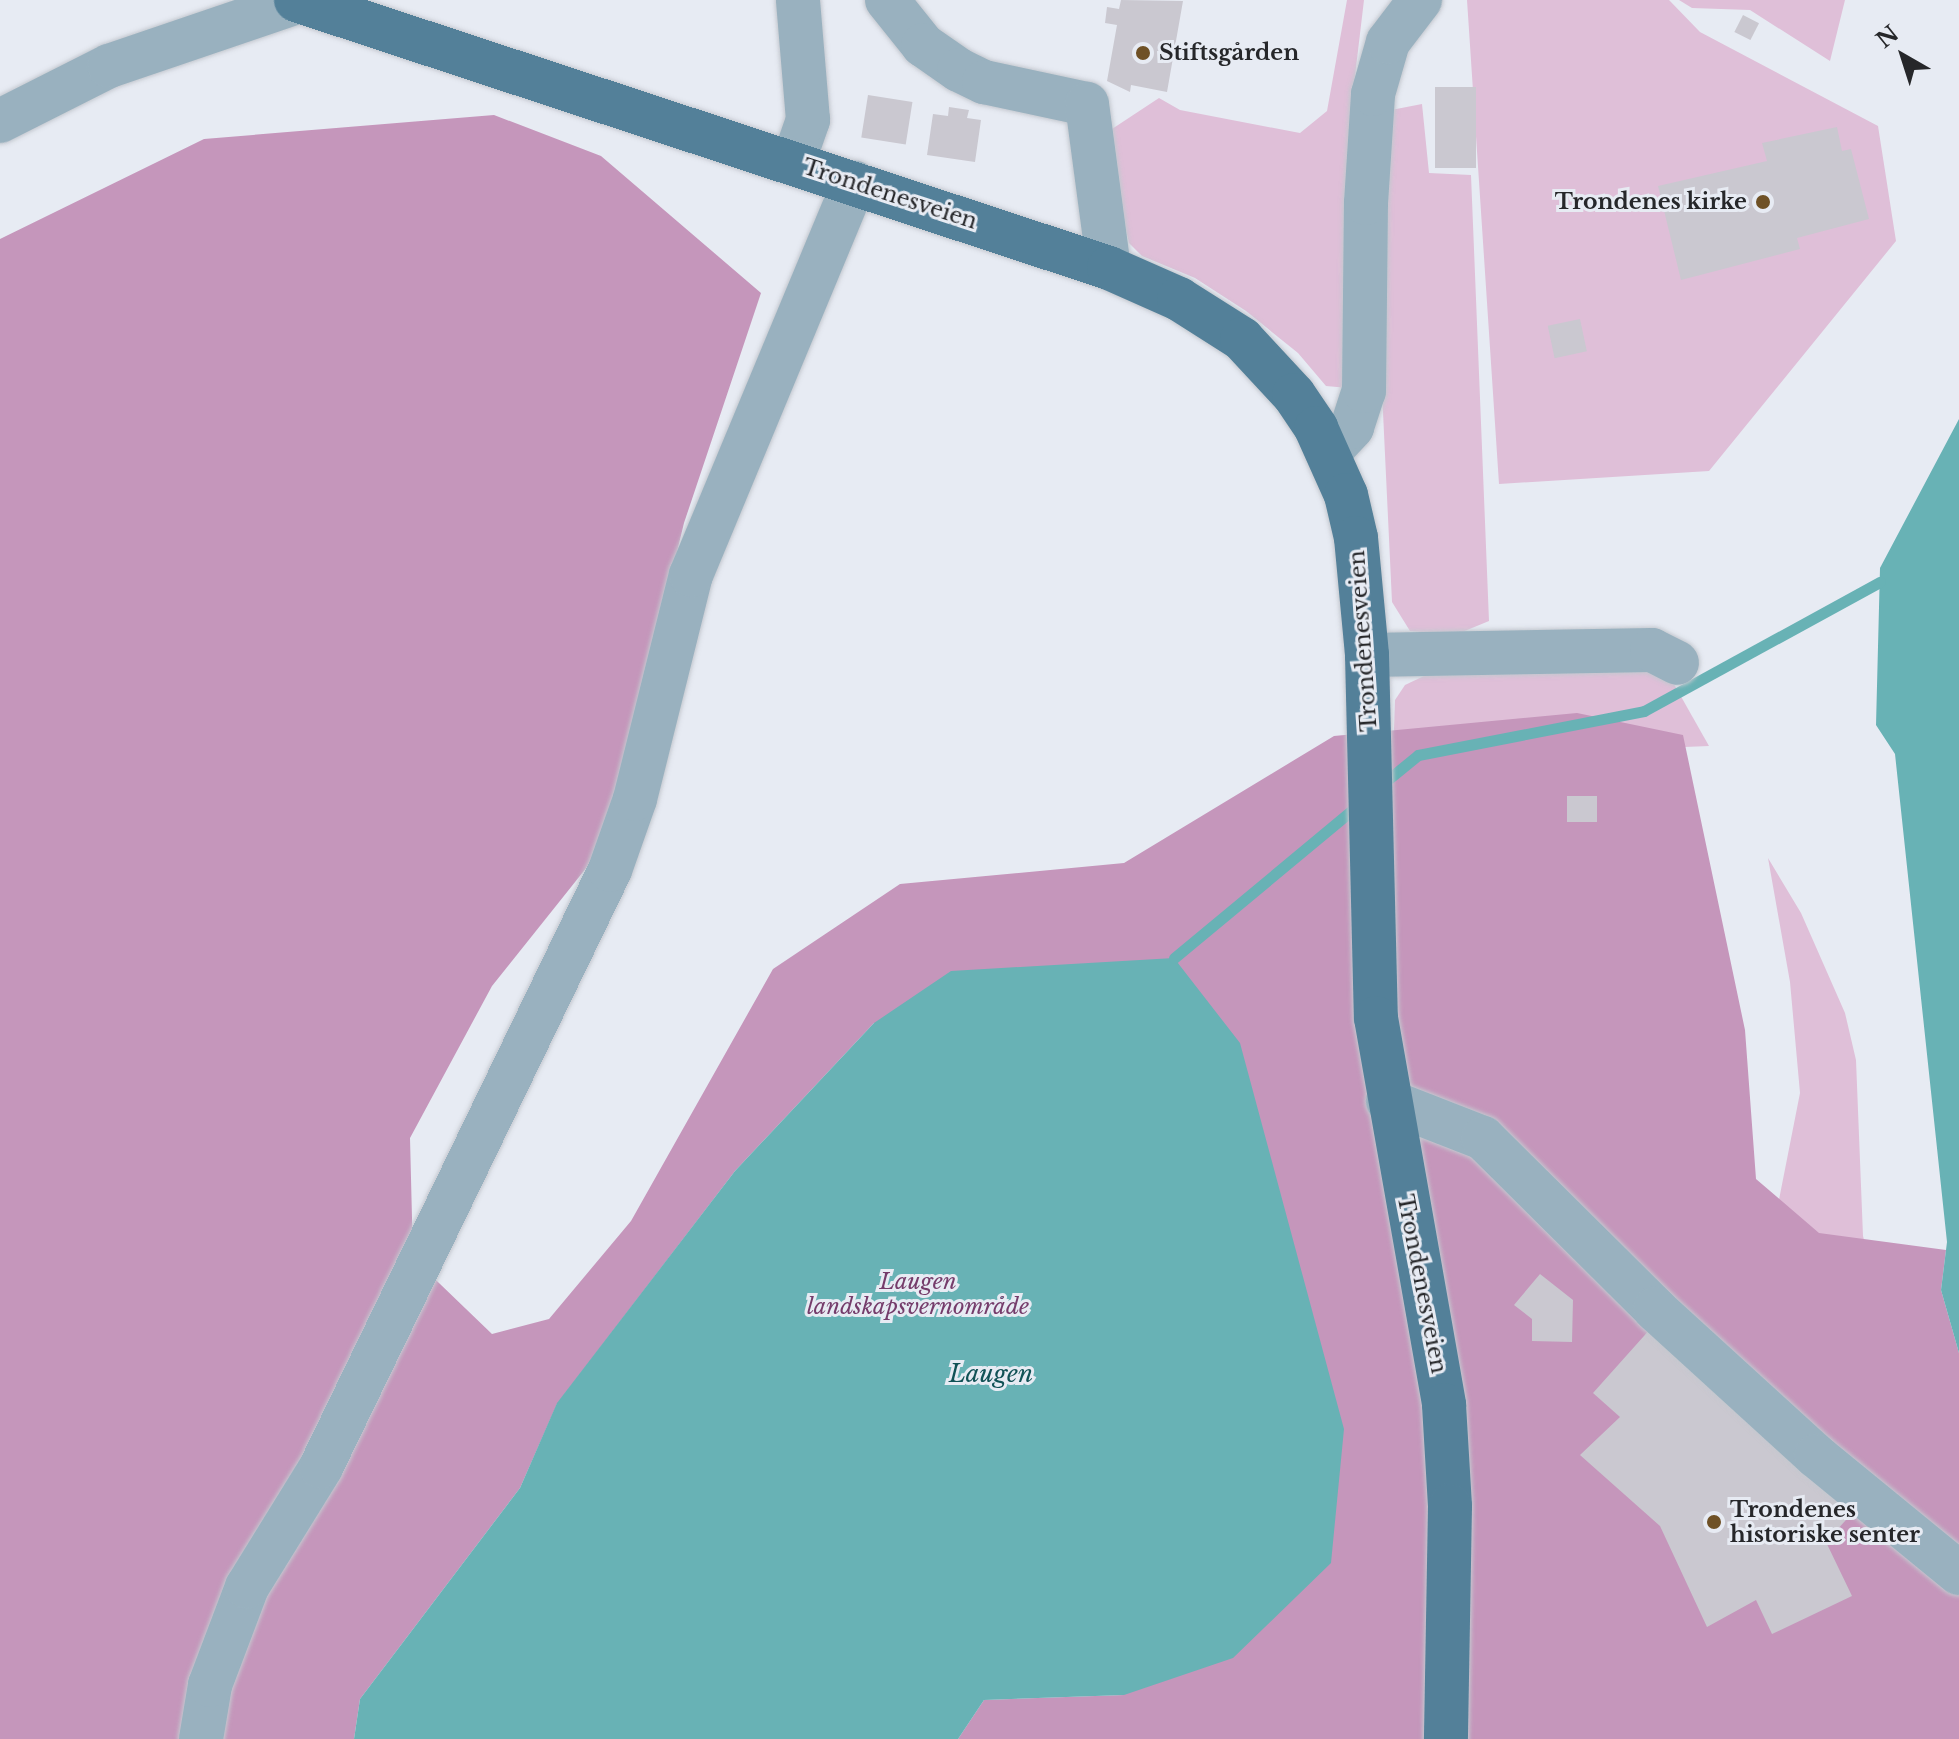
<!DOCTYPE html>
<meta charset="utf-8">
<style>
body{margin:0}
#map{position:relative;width:1959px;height:1739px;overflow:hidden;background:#e7ebf3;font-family:"Libre Baskerville",serif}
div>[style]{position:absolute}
.green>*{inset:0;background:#dfbfd8}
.forest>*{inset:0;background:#c596bb}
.water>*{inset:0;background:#68b2b5}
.stream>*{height:11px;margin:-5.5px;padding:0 5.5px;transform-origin:5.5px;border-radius:5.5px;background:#68b2b5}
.building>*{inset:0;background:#cac8d0;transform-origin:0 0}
.roads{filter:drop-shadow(0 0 2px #c4c8cf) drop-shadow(0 0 2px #c4c8cf)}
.minor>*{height:44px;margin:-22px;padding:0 22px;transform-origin:22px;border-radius:22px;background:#99b1bf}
.major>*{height:44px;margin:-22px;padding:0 22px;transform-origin:22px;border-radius:22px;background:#538099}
.dots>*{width:22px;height:22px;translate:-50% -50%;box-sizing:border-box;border:4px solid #e7ebf3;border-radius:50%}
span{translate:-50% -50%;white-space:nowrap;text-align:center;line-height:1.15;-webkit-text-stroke:6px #e7ebf3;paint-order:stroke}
.poi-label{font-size:22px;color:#26272a;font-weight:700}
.left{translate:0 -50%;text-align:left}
.right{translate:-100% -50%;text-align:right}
.street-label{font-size:22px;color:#26272a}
.park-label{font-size:22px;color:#753c6b;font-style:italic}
.water-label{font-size:24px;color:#115256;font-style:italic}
.north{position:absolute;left:1863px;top:16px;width:80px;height:80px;-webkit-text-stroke:6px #e7ebf3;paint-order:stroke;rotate:321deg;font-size:22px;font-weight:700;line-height:32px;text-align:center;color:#26272a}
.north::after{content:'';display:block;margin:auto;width:28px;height:36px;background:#26272a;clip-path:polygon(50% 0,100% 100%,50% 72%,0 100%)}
</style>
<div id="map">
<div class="green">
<i style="clip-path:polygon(1347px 0,1364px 0,1350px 118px,1422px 104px,1429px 173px,1471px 175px,1489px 621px,1455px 635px,1410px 631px,1392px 602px,1382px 391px,1326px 386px,1298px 353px,1246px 311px,1195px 278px,1142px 256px,1129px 243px,1110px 158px,1112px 129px,1159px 98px,1180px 110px,1300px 133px,1327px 111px)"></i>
<i style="clip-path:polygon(1467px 0,1669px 0,1700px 32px,1878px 126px,1896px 241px,1709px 471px,1499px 484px)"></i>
<i style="clip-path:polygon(1679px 0,1845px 0,1830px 61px,1750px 10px,1692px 8px)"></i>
<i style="clip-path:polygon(1666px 670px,1709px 746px,1393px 759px,1395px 700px,1405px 685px,1424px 676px)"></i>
<i style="clip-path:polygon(1768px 858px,1801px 913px,1845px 1013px,1856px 1060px,1863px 1236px,1881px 1307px,1762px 1286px,1800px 1093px,1790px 982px)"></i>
</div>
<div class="forest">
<i style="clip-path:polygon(494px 115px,601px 156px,761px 293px,684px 523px,607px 842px,492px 986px,410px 1138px,413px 1258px,492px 1334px,549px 1319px,631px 1221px,773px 969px,900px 884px,1124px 863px,1334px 736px,1577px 713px,1683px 735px,1745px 1030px,1756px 1179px,1819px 1233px,1946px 1250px,1941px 1290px,1959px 1353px,1959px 1739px,958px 1739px,984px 1700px,1124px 1695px,874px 1023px,735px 1171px,557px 1404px,520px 1488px,360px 1699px,354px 1739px,0 1739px,0 239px,204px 139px)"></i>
</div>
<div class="water">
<i style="clip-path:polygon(1959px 419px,1959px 1353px,1941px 1290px,1947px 1242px,1895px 754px,1876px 725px,1880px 568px)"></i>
<i style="clip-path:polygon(1174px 958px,1240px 1043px,1344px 1429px,1331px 1563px,1233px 1658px,1124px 1695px,984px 1700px,958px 1739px,354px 1739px,360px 1699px,520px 1488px,557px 1403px,735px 1171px,874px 1023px,951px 971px)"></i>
</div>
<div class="stream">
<i style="left:1380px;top:786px;width:49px;rotate:-39.2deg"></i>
<i style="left:1418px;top:755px;width:230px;rotate:-11deg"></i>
<i style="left:1644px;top:711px;width:269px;rotate:-28.7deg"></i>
<i style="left:1174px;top:958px;width:239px;rotate:-39.7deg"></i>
</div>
<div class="building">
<i style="clip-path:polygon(1121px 0,1183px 1px,1167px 92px,1131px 85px,1130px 92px,1107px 81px,1117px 25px,1105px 23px,1107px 7px,1119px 9px)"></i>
<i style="left:1743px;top:15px;width:18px;height:19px;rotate:27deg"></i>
<i style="left:1435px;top:87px;width:41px;height:81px"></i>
<i style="left:868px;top:95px;width:45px;height:43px;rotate:9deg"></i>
<i style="clip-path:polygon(949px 107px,969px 110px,967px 118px,981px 120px,975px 162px,927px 155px,933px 114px,948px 116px)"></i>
<i style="clip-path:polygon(1837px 127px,1842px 151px,1851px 149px,1869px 219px,1797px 238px,1800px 249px,1681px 280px,1658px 186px,1767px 161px,1762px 143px)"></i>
<i style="left:1580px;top:319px;width:33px;height:33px;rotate:78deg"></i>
<i style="left:1567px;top:796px;width:30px;height:26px"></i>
<i style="clip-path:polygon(1540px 1274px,1573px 1300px,1572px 1342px,1532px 1341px,1532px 1319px,1514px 1305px)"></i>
<i style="clip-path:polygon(1652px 1327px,1855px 1510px,1826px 1542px,1852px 1596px,1772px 1634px,1756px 1600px,1707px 1627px,1660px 1526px,1580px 1455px,1620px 1417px,1593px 1393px)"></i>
</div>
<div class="roads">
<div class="minor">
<i style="left:887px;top:0;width:58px;rotate:51.3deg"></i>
<i style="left:923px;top:45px;width:44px;rotate:34.8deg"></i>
<i style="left:959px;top:70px;width:28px;rotate:26deg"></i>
<i style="left:984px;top:82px;width:105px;rotate:12.1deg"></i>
<i style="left:1087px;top:104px;width:165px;rotate:82.4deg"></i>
<i style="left:0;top:121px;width:122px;rotate:-26.8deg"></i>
<i style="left:109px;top:66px;width:202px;rotate:-18.8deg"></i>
<i style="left:793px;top:163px;width:46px;rotate:-70.8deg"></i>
<i style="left:808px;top:120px;width:120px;rotate:-94.8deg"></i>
<i style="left:1329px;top:452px;width:34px;rotate:-47deg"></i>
<i style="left:1352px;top:427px;width:38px;rotate:-72deg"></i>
<i style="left:1364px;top:391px;width:188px;rotate:-89.4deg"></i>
<i style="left:1366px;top:203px;width:109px;rotate:-86.3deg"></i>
<i style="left:1373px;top:94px;width:54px;rotate:-73.9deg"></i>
<i style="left:1388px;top:42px;width:53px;rotate:-52.7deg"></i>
<i style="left:1367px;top:655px;width:285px;rotate:-1deg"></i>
<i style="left:1652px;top:650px;width:28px;rotate:27deg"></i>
<i style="left:1388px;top:1101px;width:102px;rotate:21.3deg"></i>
<i style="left:1483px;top:1138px;width:243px;rotate:44.8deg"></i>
<i style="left:1655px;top:1309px;width:218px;rotate:42.4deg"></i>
<i style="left:1816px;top:1456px;width:185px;rotate:39.3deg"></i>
<i style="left:201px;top:1739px;width:55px;rotate:-80.5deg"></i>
<i style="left:210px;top:1685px;width:105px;rotate:-69.3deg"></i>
<i style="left:247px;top:1587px;width:141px;rotate:-58.3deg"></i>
<i style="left:321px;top:1467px;width:663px;rotate:-64.17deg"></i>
<i style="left:610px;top:870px;width:75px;rotate:-70.6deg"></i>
<i style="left:635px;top:799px;width:231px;rotate:-76deg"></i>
<i style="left:691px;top:575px;width:425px;rotate:-67.4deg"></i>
</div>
<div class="major">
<i style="left:296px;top:0;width:856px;rotate:18.24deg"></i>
<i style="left:1109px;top:268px;width:77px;rotate:23.9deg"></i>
<i style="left:1179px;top:299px;width:75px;rotate:32.4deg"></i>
<i style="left:1242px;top:339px;width:76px;rotate:47.1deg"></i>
<i style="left:1294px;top:395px;width:40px;rotate:56deg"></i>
<i style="left:1316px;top:428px;width:73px;rotate:65.9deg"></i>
<i style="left:1346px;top:495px;width:44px;rotate:76.9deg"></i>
<i style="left:1356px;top:538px;width:118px;rotate:84.6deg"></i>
<i style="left:1367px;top:655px;width:363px;rotate:88.6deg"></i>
<i style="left:1376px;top:1018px;width:393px;rotate:80deg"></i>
<i style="left:1444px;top:1405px;width:101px;rotate:86.6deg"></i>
<i style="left:1450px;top:1506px;width:233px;rotate:91deg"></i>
</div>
</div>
<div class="dots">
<i style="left:1143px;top:53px;background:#6f5126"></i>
<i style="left:1763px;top:202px;background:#6f5126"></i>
<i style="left:1714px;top:1522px;background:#6f5126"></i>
</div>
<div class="poi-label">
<span class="left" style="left:1159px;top:53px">Stiftsgården</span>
<span class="right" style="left:1747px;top:202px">Trondenes kirke</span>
<span class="left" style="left:1730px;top:1522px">Trondenes<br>historiske senter</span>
</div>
<div class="street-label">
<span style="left:890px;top:194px;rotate:18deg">Trondenesveien</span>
<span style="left:1363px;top:641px;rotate:-94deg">Trondenesveien</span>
<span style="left:1422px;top:1284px;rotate:79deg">Trondenesveien</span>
</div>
<div class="park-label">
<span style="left:918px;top:1294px">Laugen<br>landskapsvernområde</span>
</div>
<div class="water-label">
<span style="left:991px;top:1374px">Laugen</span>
</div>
<div class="north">N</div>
</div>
